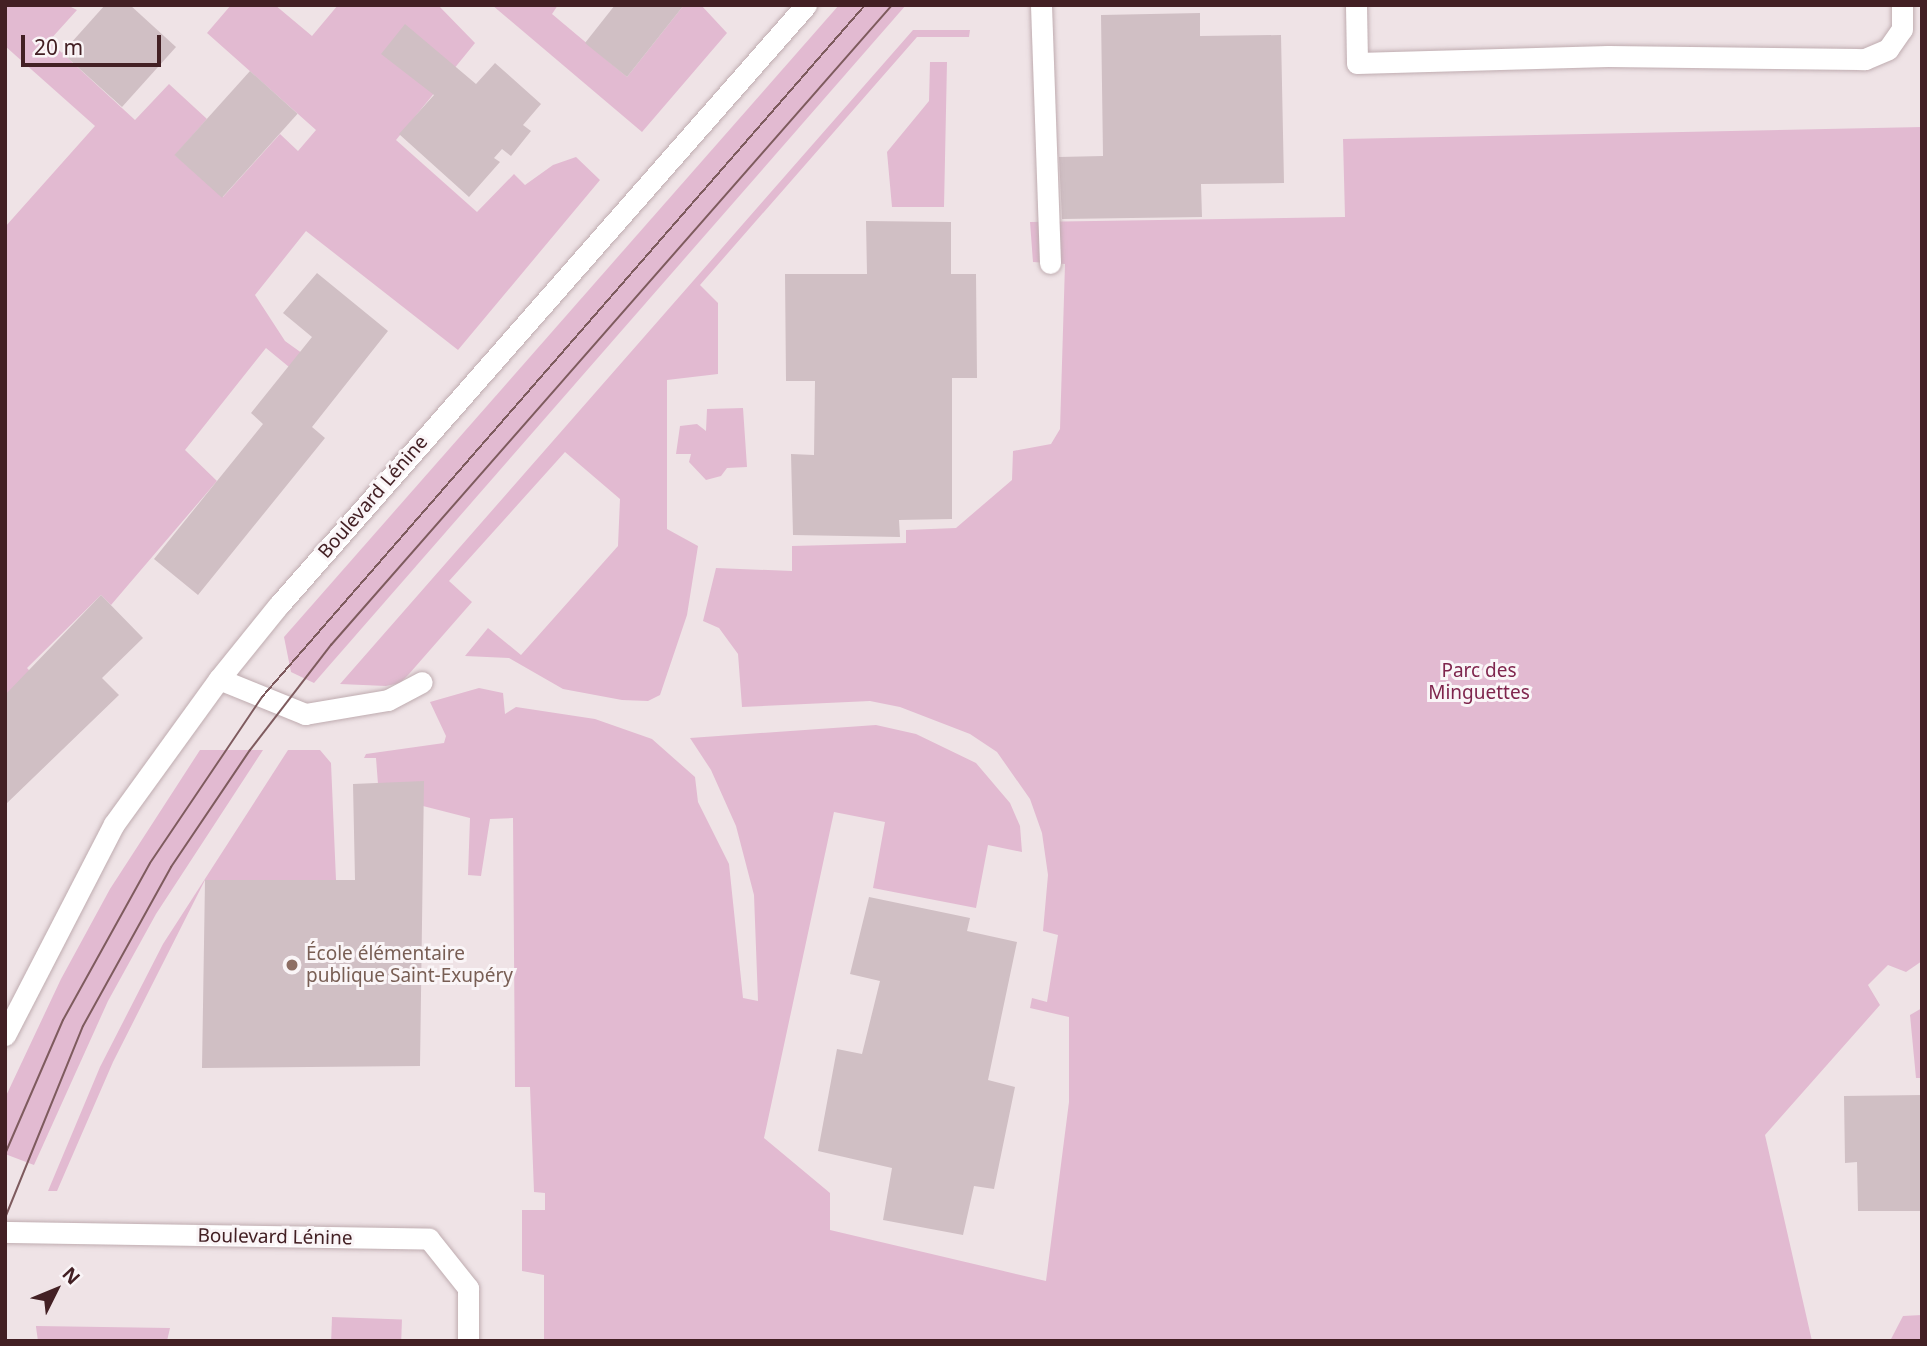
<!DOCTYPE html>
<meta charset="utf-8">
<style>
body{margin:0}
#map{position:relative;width:1927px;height:1346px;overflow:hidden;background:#efe3e6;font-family:"Noto Sans",sans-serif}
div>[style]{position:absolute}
.green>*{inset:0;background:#e2bad1;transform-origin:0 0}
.building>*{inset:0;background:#d0bfc4;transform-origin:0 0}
.roads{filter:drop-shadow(0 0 2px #bfacb0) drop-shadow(0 0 2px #bfacb0)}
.minor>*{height:21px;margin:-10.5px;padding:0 10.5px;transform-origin:10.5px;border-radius:10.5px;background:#fff}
.tram>*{height:2px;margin:-1px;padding:0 1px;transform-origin:1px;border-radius:1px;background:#7e5b5e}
.dots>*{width:19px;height:19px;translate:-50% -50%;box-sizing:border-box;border:4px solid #faf5f7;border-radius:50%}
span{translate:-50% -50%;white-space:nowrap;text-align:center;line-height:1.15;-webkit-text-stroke:6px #faf5f7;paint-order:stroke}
.street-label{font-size:19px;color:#432024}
.park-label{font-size:19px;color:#7f254d}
.education-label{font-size:19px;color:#785e54}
.left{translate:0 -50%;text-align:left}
.frame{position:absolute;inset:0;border:7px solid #432024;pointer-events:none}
.north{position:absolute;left:21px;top:1255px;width:70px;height:70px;-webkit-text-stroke:5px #faf5f7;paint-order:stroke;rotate:47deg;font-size:19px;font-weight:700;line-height:28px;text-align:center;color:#432024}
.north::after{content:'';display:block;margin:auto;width:24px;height:32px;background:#432024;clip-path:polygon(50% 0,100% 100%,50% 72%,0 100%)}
.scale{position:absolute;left:21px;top:35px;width:140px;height:32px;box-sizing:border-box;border:4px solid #432024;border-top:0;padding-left:9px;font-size:21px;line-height:24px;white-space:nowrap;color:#432024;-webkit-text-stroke:5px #faf5f7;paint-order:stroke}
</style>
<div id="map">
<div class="green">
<i style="clip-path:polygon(5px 5px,67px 5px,77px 10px,49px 41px,135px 120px,169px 84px,207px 119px,175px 155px,223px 197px,280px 134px,298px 151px,316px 130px,207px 33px,231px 5px,275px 5px,312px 36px,338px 5px,438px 5px,475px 43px,396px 140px,477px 212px,514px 174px,525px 185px,553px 165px,576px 157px,600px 180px,458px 350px,306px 231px,255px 295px,285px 341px,338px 379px,323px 395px,266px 348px,185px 450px,217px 481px,111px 605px,101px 595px,27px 668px,53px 695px,5px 695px,5px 227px,95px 126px,5px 46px)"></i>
<i style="clip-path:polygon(492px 5px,558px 5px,552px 14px,627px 77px,684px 5px,701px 5px,727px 33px,642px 132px)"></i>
<i style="clip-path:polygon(839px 5px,906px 5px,314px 683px,291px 672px,284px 637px)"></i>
<i style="clip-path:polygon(913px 30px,970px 30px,969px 37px,917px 37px,700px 285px,718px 303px,718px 374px,667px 380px,667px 529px,698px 546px,687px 615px,660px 695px,648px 701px,622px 700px,563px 689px,509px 658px,465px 656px,488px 628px,521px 655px,618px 546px,620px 499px,565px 452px,449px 581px,472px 602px,409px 674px,400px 683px,386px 686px,340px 684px)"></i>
<i style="clip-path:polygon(930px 62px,947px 62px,944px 207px,892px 207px,887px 152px,929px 101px)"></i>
<i style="clip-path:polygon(1922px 127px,1922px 961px,1906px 972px,1888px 965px,1868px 985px,1880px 1005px,1765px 1135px,1812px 1341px,544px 1341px,544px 1275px,522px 1271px,522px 1210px,545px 1210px,545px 1193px,534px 1192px,530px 1087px,515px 1087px,513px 818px,490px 819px,481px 876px,468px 875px,470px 818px,423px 806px,378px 784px,376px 758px,364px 758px,366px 754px,444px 743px,446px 736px,430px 702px,479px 688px,503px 693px,505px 714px,516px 707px,595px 719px,652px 739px,695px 777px,698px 802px,729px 864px,743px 998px,758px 1001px,754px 895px,736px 826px,711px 770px,690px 738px,876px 725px,916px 734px,976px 763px,1010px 803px,1020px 826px,1022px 852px,988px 845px,976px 908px,873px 888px,885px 822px,834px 812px,764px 1138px,830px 1193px,830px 1230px,1046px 1281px,1069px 1102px,1069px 1017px,1030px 1008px,1032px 998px,1047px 1002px,1058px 935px,1043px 931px,1048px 875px,1042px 833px,1030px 799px,997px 752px,970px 734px,900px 707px,870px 701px,742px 707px,738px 654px,719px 628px,703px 621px,716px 568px,792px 571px,792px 546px,906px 543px,906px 530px,956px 528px,1012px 480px,1013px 451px,1051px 444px,1060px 429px,1065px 264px,1033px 262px,1030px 222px,1345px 217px,1343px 139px)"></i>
<i style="clip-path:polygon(743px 408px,747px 467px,727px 468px,721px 476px,706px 480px,689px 462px,691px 454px,676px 454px,680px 426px,697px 424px,706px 431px,707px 409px)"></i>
<i style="clip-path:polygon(200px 750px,263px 750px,156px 914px,108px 1001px,34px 1165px,5px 1154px,5px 1098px,61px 979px,110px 889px)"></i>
<i style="clip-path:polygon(288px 750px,320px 750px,331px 763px,336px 880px,205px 880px,113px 1062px,57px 1191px,48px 1191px,100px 1067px,163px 944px)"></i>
<i style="clip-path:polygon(1922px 1008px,1922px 1078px,1916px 1078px,1910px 1015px)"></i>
<i style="clip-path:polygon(1922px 1315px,1922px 1341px,1890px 1341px,1903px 1316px)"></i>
<i style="left:332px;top:1317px;width:70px;height:24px;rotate:2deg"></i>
<i style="clip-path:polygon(36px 1327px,36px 1326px,170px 1328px,167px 1341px,38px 1341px)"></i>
</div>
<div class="building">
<i style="clip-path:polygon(105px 5px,130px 5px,176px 47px,122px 107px,62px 53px)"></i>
<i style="clip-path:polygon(615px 5px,684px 5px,627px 77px,585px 43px)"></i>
<i style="clip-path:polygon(1200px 13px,1200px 36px,1281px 35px,1284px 183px,1201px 184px,1202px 217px,1062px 219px,1059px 157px,1103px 156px,1101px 15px)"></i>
<i style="clip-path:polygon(405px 24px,476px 84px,495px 63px,541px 104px,523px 125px,531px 131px,511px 156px,502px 149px,494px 158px,500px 162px,469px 197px,399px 134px,434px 95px,381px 54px)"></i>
<i style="left:250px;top:71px;width:64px;height:113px;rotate:42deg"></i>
<i style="clip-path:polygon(866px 221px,951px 222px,951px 274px,976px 274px,977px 378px,952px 378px,952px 519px,899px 520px,900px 537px,793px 535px,791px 454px,814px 455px,815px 381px,786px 381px,785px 274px,867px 274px)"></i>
<i style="clip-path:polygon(317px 273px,388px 331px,312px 427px,325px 438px,198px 595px,154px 559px,263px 424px,251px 413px,312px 337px,283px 313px)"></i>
<i style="clip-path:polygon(101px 595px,143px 638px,102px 678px,119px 695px,5px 805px,5px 695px)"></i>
<i style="clip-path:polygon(424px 781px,420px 1066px,202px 1068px,205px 880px,355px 880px,353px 784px)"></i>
<i style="clip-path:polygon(869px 897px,970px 918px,967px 931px,1017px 942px,988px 1080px,1015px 1087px,994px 1189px,974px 1186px,963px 1235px,883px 1220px,892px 1168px,818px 1151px,837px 1049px,862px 1054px,880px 981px,850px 974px)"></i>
<i style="clip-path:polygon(1922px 1095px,1922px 1211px,1858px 1211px,1857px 1162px,1845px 1163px,1844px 1096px)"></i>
</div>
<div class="roads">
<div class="minor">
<i style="left:1041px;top:5px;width:258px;rotate:88deg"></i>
<i style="left:1356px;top:5px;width:58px;rotate:89deg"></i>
<i style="left:1357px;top:63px;width:251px;rotate:-1.6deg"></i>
<i style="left:1608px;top:56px;width:257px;rotate:0.7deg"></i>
<i style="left:1865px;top:59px;width:25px;rotate:-23deg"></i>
<i style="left:1888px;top:49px;width:24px;rotate:-55deg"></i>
<i style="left:1902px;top:29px;width:24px;rotate:-90deg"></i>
<i style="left:219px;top:679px;width:93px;rotate:22.1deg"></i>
<i style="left:305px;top:714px;width:84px;rotate:-9.6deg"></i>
<i style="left:388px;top:700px;width:38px;rotate:-28deg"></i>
<i style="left:5px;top:1035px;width:237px;rotate:-62.7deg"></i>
<i style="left:114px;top:824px;width:179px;rotate:-54.1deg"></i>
<i style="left:219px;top:679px;width:94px;rotate:-51.1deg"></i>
<i style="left:278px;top:606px;width:800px;rotate:-48.7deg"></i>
<i style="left:5px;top:1232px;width:424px;rotate:0.9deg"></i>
<i style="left:429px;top:1239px;width:63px;rotate:51.5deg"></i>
<i style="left:468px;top:1288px;width:53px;rotate:90deg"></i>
</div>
</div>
<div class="tram">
<i style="left:5px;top:1154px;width:146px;rotate:-66.6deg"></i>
<i style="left:63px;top:1020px;width:179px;rotate:-61deg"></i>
<i style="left:150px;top:863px;width:200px;rotate:-56deg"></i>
<i style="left:262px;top:697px;width:918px;rotate:-48.93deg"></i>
<i style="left:5px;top:1218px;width:207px;rotate:-67.9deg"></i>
<i style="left:83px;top:1026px;width:182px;rotate:-61deg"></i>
<i style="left:171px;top:867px;width:141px;rotate:-56deg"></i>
<i style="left:250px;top:750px;width:133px;rotate:-52.4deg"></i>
<i style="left:331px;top:645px;width:851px;rotate:-48.76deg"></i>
</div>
<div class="dots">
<i style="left:292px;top:965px;background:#8d6e63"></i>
</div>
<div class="street-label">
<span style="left:373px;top:497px;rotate:-49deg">Boulevard Lénine</span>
<span style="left:275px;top:1237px;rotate:1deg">Boulevard Lénine</span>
</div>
<div class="park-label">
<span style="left:1479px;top:682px">Parc des<br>Minguettes</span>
</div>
<div class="education-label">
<span class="left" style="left:306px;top:965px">École élémentaire<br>publique Saint-Exupéry</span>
</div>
<div class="frame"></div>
<div class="north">N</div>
<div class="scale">20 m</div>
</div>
